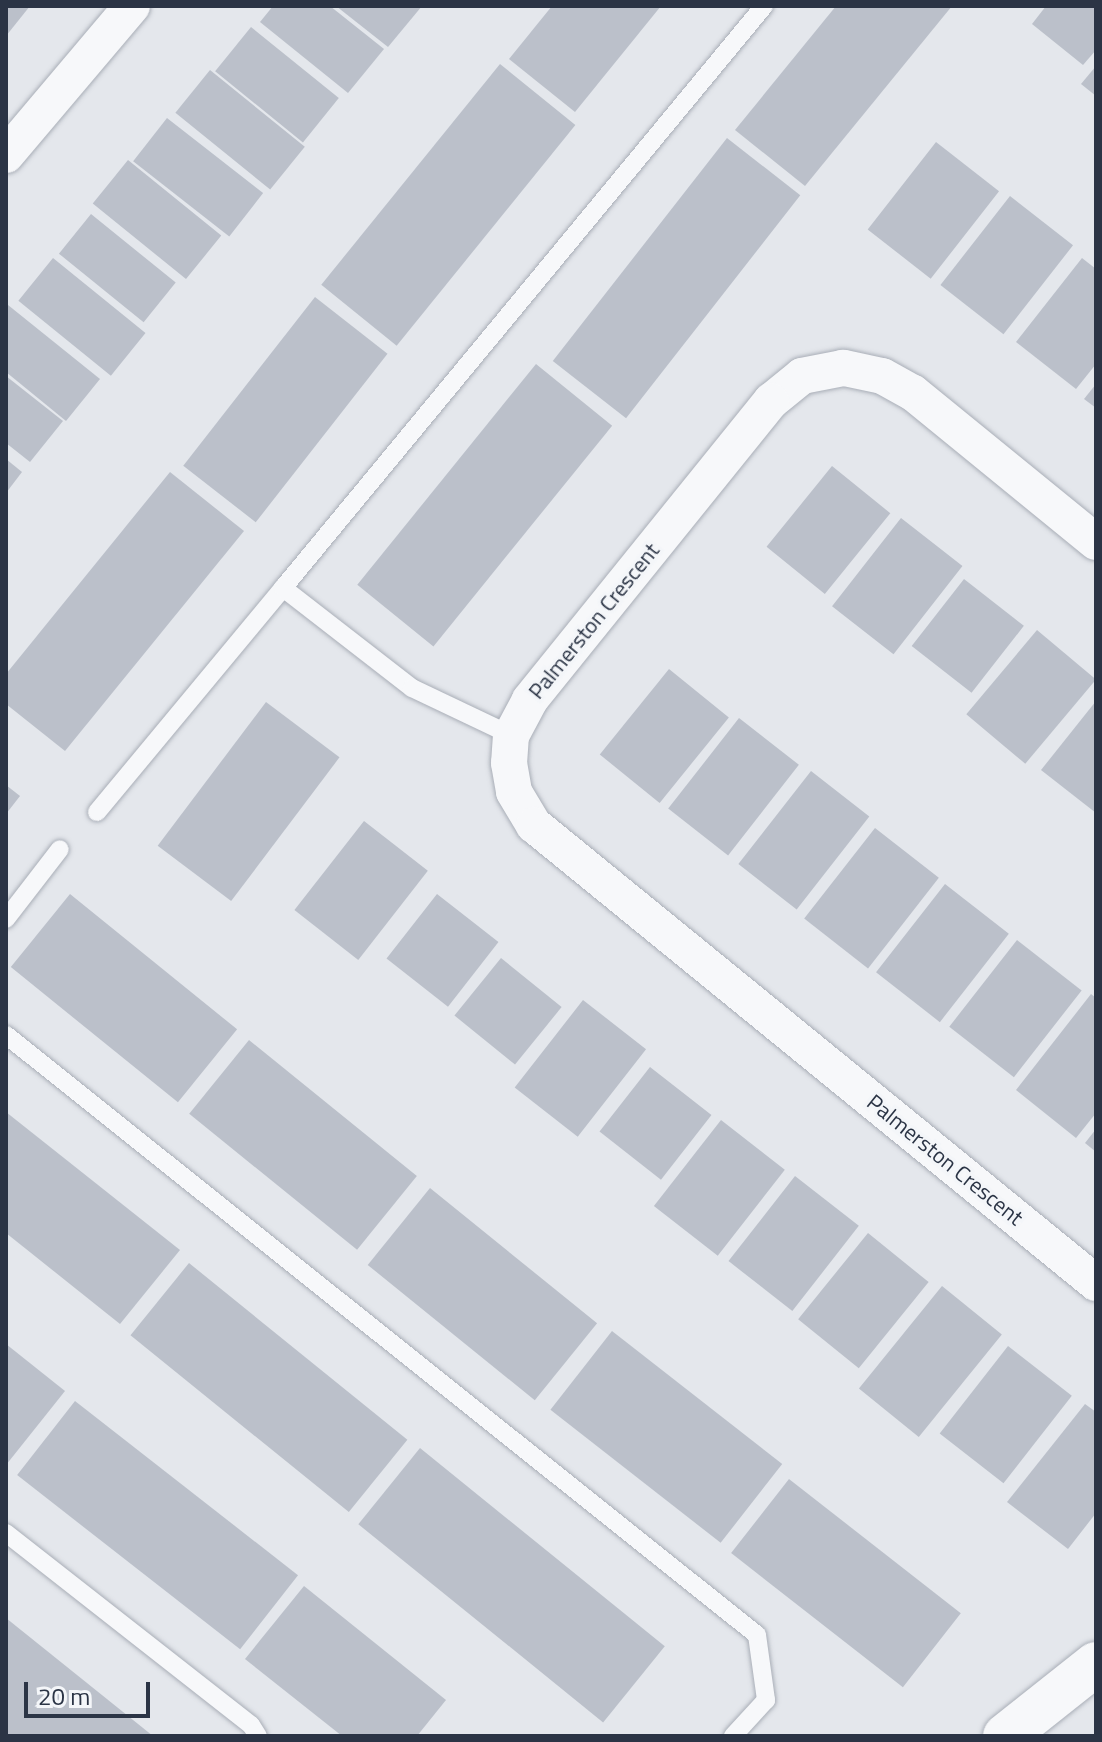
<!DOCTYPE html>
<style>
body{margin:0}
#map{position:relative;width:1102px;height:1742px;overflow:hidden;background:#e4e7ec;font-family:"Titillium Web",sans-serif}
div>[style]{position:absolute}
.building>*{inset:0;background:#bbc0ca;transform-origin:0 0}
.roads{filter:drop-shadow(0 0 2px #a9aeb7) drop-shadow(0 0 2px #a9aeb7)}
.service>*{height:18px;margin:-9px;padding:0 9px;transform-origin:9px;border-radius:9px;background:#f7f8fa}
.minor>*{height:36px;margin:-18px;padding:0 18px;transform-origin:18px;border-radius:18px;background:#f7f8fa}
.tertiary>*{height:44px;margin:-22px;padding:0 22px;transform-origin:22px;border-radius:22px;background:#f7f8fa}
span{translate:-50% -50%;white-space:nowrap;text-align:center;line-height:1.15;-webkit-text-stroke:7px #f4f6f9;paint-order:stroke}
.street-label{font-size:22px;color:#2b3445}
.frame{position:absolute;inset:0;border:8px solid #2b3445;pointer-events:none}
.scale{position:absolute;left:24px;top:1682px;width:126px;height:36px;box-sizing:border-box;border:4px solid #2b3445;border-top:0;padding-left:10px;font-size:24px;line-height:28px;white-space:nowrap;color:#2b3445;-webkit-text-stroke:6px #f4f6f9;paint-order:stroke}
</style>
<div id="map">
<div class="building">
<i style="clip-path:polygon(6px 6px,30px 6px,6px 36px)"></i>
<i style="clip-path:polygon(273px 6px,330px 6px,384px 49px,348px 93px,260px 22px)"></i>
<i style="clip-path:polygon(336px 6px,422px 6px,388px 47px)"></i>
<i style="clip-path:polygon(552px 6px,661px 6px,575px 112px,509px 59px)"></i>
<i style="clip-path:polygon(836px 6px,952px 6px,805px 186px,735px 130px)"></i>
<i style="clip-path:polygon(1046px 6px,1096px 6px,1096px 50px,1083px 65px,1032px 24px)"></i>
<i style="left:251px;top:27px;width:113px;height:57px;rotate:39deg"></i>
<i style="left:500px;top:64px;width:97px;height:284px;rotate:39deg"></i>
<i style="clip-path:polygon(1096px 66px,1096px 96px,1081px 84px)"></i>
<i style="left:210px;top:70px;width:122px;height:55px;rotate:39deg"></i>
<i style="left:167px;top:118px;width:122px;height:55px;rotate:38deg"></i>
<i style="left:727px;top:138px;width:93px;height:283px;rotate:38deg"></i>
<i style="left:936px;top:142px;width:80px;height:111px;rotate:38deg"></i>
<i style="left:128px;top:160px;width:120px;height:56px;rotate:39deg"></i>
<i style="left:1010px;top:196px;width:80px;height:113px;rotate:38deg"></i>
<i style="left:91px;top:214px;width:109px;height:51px;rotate:39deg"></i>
<i style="left:53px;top:258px;width:119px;height:55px;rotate:39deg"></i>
<i style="clip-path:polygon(1082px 258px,1096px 269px,1096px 364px,1076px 389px,1016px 342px)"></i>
<i style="left:315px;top:297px;width:92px;height:214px;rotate:38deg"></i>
<i style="clip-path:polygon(8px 305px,100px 379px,66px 421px,6px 372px)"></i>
<i style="left:536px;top:364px;width:98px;height:284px;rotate:39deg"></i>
<i style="clip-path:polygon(6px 376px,63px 421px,30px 462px,6px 443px)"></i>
<i style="clip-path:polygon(1096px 384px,1096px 408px,1084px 399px)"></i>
<i style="clip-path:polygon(6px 459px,22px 472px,6px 493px)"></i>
<i style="left:832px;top:466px;width:75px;height:104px;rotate:39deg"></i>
<i style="clip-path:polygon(170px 472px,244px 531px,65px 751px,6px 704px,6px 674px)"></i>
<i style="left:901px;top:518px;width:78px;height:112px;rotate:38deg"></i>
<i style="left:964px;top:579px;width:76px;height:85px;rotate:38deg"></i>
<i style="left:1037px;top:630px;width:77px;height:110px;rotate:40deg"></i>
<i style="left:669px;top:669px;width:77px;height:110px;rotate:39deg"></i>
<i style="clip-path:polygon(1096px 701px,1096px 813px,1041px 770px)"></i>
<i style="left:266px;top:702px;width:92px;height:180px;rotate:37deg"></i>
<i style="left:739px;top:718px;width:76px;height:115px;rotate:38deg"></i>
<i style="left:811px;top:771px;width:74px;height:118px;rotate:38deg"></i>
<i style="clip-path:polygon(6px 785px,20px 796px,6px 814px)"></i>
<i style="left:364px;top:821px;width:81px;height:113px;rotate:38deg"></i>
<i style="left:875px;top:828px;width:81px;height:115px;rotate:38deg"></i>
<i style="left:945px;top:884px;width:81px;height:112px;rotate:38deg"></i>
<i style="left:70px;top:894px;width:215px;height:94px;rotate:39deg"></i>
<i style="left:437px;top:894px;width:78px;height:82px;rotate:38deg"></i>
<i style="left:1017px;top:940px;width:82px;height:110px;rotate:38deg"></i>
<i style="left:501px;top:958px;width:78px;height:74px;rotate:39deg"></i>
<i style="clip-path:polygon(1091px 994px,1096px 998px,1096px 1113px,1076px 1138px,1016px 1090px)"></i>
<i style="left:583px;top:1000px;width:80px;height:111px;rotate:38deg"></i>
<i style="left:249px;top:1040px;width:216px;height:95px;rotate:39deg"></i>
<i style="left:650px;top:1067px;width:78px;height:82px;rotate:38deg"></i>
<i style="clip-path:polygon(6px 1112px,180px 1250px,120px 1324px,6px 1233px)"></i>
<i style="left:721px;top:1120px;width:81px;height:109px;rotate:38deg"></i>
<i style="clip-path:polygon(1096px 1129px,1096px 1152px,1085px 1143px)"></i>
<i style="left:795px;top:1176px;width:81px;height:108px;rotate:38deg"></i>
<i style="left:430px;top:1188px;width:215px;height:99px;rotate:39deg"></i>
<i style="left:868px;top:1233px;width:78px;height:111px;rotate:39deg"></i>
<i style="left:189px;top:1263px;width:281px;height:93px;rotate:39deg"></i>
<i style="left:942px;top:1286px;width:77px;height:132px;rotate:39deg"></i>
<i style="left:612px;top:1331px;width:216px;height:100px;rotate:38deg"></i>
<i style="clip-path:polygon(6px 1344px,65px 1391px,6px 1465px)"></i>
<i style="left:1008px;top:1346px;width:81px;height:111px;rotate:38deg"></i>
<i style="left:75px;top:1401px;width:283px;height:94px;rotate:38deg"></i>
<i style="clip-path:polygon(1085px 1404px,1096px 1412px,1096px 1513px,1068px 1549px,1007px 1502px)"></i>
<i style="left:420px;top:1448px;width:315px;height:98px;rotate:39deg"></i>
<i style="left:789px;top:1479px;width:218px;height:94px;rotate:38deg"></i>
<i style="clip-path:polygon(304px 1586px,446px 1700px,417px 1736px,342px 1736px,245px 1659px)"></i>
<i style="clip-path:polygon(6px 1618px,153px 1736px,6px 1736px)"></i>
</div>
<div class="roads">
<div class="service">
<i style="left:283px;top:588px;width:755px;rotate:-50.43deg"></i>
<i style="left:97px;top:812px;width:291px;rotate:-50.3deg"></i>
<i style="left:283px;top:588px;width:163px;rotate:37.8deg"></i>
<i style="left:412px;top:688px;width:110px;rotate:25.4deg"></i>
<i style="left:6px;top:919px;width:88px;rotate:-52.4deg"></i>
<i style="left:6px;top:1035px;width:961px;rotate:38.62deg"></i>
<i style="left:757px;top:1635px;width:66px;rotate:82.1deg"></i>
<i style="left:766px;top:1700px;width:49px;rotate:132.5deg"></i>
<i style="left:6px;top:1533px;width:311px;rotate:38.1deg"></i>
<i style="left:251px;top:1725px;width:13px;rotate:58deg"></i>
</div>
<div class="minor">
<i style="left:6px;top:155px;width:195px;rotate:-49.8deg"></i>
<i style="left:1096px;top:542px;width:236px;rotate:-140.8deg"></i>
<i style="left:913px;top:393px;width:35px;rotate:-151deg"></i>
<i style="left:882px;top:376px;width:40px;rotate:-168deg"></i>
<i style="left:843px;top:368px;width:42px;rotate:169deg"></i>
<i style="left:802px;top:376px;width:40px;rotate:141deg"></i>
<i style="left:771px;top:401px;width:384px;rotate:128.9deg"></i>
<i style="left:530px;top:700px;width:40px;rotate:118deg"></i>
<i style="left:511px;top:735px;width:28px;rotate:94deg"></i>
<i style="left:509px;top:763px;width:29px;rotate:80deg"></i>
<i style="left:514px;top:792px;width:39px;rotate:59deg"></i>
<i style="left:534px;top:825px;width:725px;rotate:39.18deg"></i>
</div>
<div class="tertiary">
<i style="left:1005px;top:1736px;width:116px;rotate:-38.4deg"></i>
</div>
</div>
<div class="street-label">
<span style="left:594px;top:621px;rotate:-51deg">Palmerston Crescent</span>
<span style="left:945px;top:1160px;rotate:39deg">Palmerston Crescent</span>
</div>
<div class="frame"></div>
<div class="scale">20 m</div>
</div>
